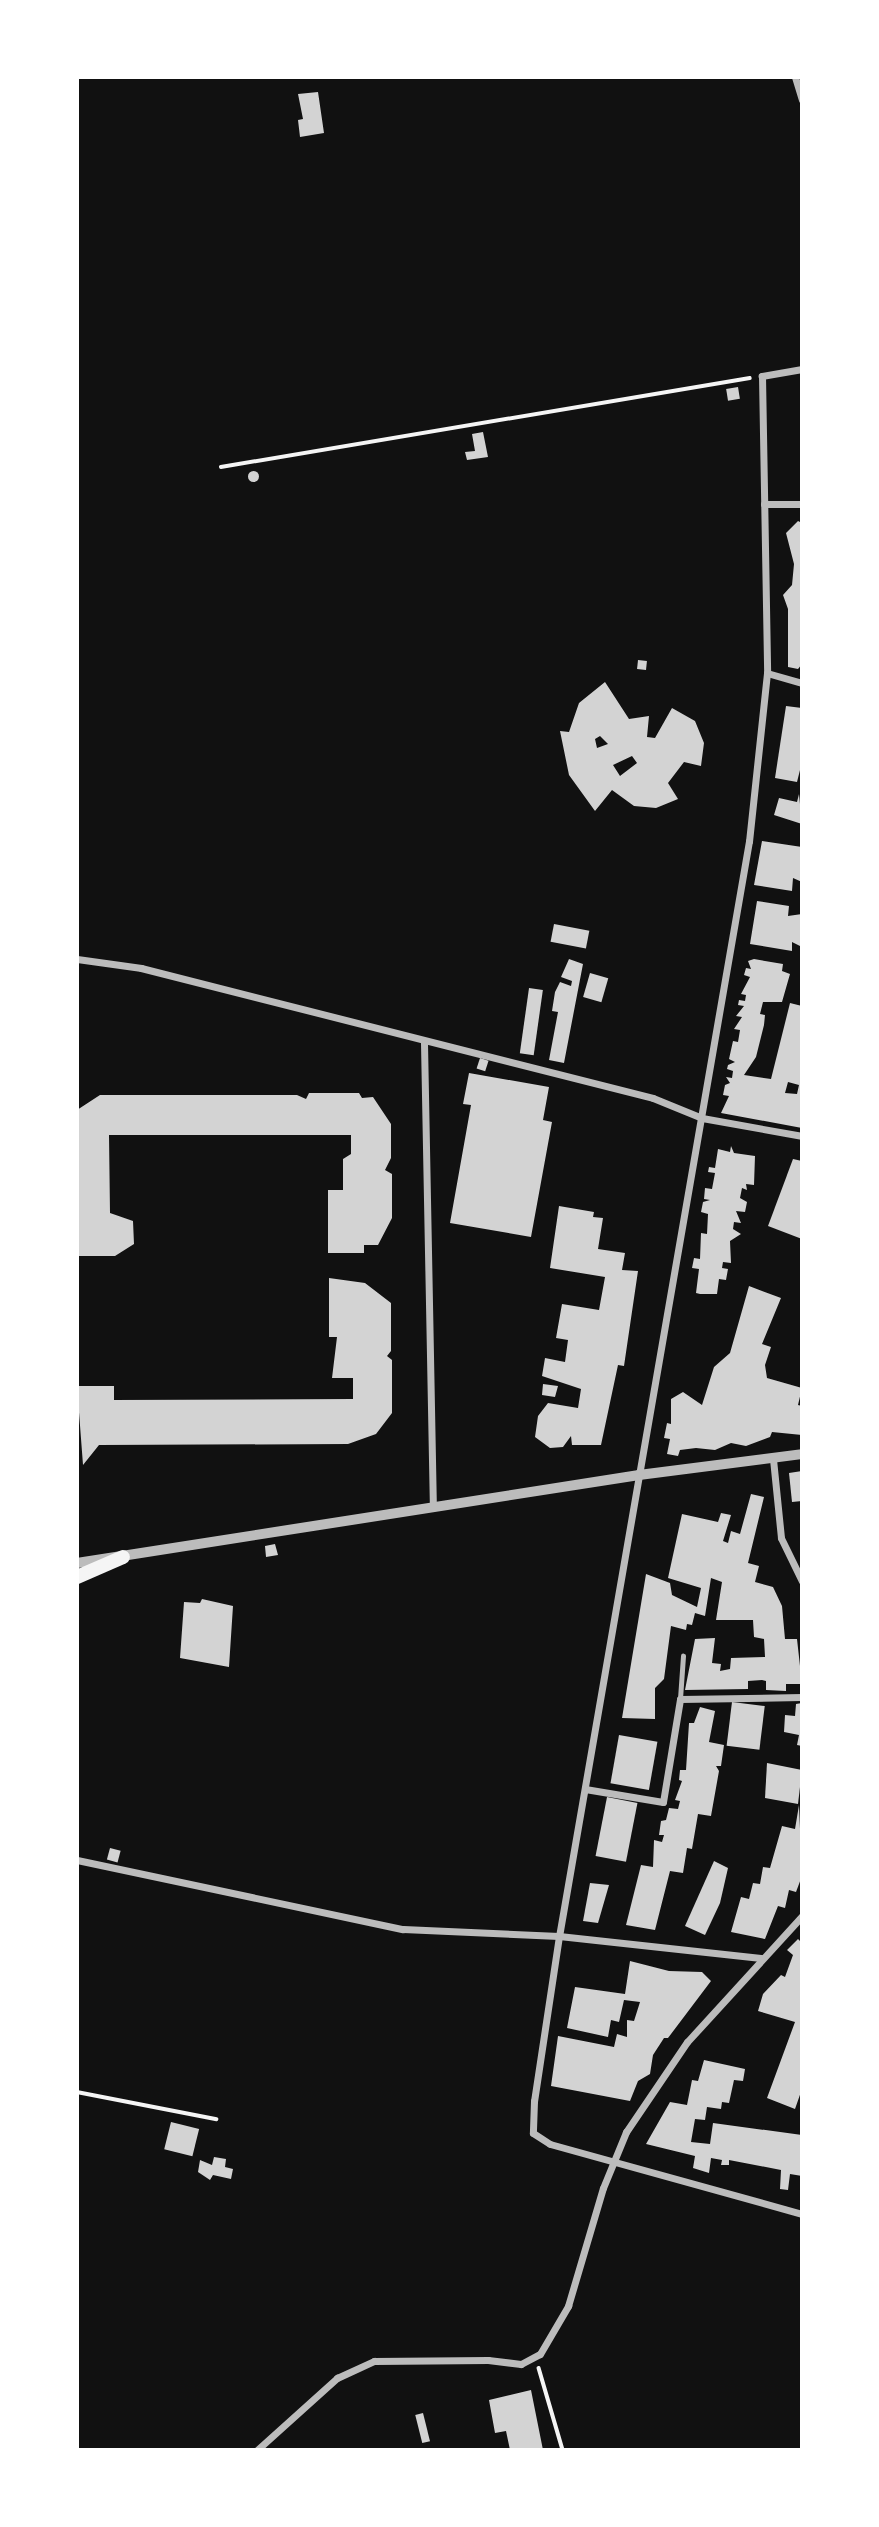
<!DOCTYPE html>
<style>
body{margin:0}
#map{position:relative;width:879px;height:2527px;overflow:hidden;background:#111;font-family:"Open Sans",sans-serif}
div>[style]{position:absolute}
.building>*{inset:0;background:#d3d3d3;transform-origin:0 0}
.round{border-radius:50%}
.path>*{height:3.5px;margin:-1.75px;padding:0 1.75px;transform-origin:1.75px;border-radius:1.75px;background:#f5f5f5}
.service>*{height:4.5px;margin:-2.25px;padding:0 2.25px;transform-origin:2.25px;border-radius:2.25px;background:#bcbcbc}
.minor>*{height:7px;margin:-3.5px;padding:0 3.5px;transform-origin:3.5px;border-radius:3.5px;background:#bcbcbc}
.tertiary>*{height:10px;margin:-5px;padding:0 5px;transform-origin:5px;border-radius:5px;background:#bcbcbc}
.trunk>*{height:14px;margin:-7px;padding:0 7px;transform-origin:7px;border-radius:7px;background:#f5f5f5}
span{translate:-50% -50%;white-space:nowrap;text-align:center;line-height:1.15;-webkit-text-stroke:5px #fff;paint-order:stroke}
.frame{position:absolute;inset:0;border:79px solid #fff;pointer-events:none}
</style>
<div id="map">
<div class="building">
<i style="clip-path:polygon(318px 92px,324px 133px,300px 137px,298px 120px,303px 119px,298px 94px)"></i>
<i style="left:738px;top:387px;width:12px;height:12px;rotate:81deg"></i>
<i style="clip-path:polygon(483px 432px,488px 457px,467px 460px,465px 452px,475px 451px,472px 434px)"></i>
<i class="round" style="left:247.5px;top:470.5px;width:11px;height:11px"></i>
<i style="clip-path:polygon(798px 521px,802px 523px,802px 664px,798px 669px,788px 667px,788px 609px,783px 595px,792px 585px,794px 564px,786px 533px)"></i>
<i style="left:638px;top:660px;width:9px;height:9px;rotate:6deg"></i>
<i style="clip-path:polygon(evenodd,605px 682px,629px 719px,649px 716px,647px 737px,655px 738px,672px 708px,695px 721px,704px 743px,701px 766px,684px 762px,668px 783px,678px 799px,656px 808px,634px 806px,612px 790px,595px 811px,569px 775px,560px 731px,569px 732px,579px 703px,605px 682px,600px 736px,608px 744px,597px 748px,595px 739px,600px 736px,605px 682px,632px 756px,637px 763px,620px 776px,613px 765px,632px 756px)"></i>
<i style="clip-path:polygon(786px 706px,802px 708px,802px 762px,797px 782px,775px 778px)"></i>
<i style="clip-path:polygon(799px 794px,802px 824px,774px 815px,779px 798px,797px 802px)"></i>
<i style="clip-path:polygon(762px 841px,802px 847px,802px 882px,793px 878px,792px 891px,754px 885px)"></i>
<i style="clip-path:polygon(757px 901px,789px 906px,788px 916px,802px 914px,802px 947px,792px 942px,792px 951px,750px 944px)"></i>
<i style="left:554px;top:924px;width:36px;height:18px;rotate:11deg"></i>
<i style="clip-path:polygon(569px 959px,583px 964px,564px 1063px,549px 1060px,558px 1012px,552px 1011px,555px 992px,560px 982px,571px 986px,572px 981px,561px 977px)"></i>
<i style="clip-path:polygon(evenodd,754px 959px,783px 964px,782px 971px,790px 974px,782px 1002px,763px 1002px,760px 1014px,765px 1015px,764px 1025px,756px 1057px,744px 1075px,771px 1079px,790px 1003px,802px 1006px,802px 1128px,721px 1113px,729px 1096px,723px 1095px,725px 1085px,730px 1083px,726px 1077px,732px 1078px,733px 1071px,727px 1069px,728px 1065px,735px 1062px,729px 1059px,733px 1041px,738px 1042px,740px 1030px,734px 1029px,742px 1017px,736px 1016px,744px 1006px,738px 1005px,739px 1000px,745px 1001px,746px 995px,741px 994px,750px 977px,744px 975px,746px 968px,751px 969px,748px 961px,754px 959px,788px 1082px,799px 1085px,797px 1094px,785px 1093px,788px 1082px)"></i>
<i style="left:590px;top:973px;width:19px;height:25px;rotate:16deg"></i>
<i style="left:529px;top:988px;width:14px;height:66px;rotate:8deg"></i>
<i style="left:480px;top:1058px;width:9px;height:11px;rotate:18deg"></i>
<i style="clip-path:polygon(469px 1073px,549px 1087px,543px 1120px,552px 1122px,531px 1237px,450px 1223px,471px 1105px,463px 1104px)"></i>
<i style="clip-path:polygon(309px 1093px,359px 1093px,362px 1098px,373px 1097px,391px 1124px,391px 1158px,385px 1170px,392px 1174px,392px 1218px,378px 1245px,364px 1245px,364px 1253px,328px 1253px,328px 1190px,343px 1190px,343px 1159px,351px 1154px,351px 1135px,109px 1135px,110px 1213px,133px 1221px,134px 1244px,115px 1256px,77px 1256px,77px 1110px,100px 1095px,297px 1095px,306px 1099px)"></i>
<i style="clip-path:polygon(731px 1146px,734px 1153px,755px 1156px,754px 1185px,746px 1184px,747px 1190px,742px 1188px,740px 1198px,747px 1202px,745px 1212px,736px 1211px,741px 1223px,734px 1222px,733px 1229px,741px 1234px,730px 1241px,731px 1263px,723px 1262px,722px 1268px,728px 1269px,726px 1280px,719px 1279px,717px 1294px,700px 1294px,696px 1293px,699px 1269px,692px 1268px,694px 1258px,700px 1259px,701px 1233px,707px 1234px,708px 1214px,701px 1212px,703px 1202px,710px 1200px,704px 1199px,705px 1188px,712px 1189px,715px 1173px,708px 1172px,709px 1167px,715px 1168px,718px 1149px,730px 1152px)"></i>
<i style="clip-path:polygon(793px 1159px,802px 1161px,802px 1239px,768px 1226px)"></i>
<i style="clip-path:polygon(559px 1206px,594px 1212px,593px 1217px,603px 1218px,598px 1249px,625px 1253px,622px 1270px,638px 1271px,624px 1366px,618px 1365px,601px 1445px,572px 1445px,571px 1436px,563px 1447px,550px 1448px,535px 1437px,538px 1416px,548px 1403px,578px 1408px,581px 1389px,542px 1376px,545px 1358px,565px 1362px,568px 1340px,556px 1338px,562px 1304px,599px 1310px,605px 1277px,550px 1268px)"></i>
<i style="clip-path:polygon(329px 1278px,365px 1283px,391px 1303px,391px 1351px,387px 1356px,392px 1360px,392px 1413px,376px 1434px,348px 1444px,99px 1445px,83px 1465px,77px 1386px,114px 1386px,114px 1400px,353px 1399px,353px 1378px,332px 1378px,337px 1337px,329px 1337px)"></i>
<i style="clip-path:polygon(749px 1286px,781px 1298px,762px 1344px,771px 1347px,765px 1365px,767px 1378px,802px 1388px,798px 1405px,802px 1406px,802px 1435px,772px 1432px,770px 1437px,746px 1446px,731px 1443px,715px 1450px,696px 1448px,680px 1450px,678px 1456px,667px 1454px,670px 1439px,664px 1438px,667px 1423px,671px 1424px,671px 1399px,683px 1392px,702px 1405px,714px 1367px,730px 1353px)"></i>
<i style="clip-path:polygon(543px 1384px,558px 1386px,555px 1397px,542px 1395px)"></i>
<i style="clip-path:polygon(802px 1471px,802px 1501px,792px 1502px,789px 1473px)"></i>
<i style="clip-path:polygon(751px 1494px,764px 1497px,748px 1563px,759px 1566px,755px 1582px,773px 1587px,782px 1606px,785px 1639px,797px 1639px,802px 1684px,786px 1684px,786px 1691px,766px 1690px,766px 1681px,762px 1680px,748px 1681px,748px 1689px,685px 1690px,695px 1639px,715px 1638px,712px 1663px,721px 1664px,720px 1671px,730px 1669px,731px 1658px,765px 1657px,764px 1639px,754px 1637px,753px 1620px,716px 1620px,722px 1582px,711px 1578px,705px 1616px,695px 1613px,692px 1625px,687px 1624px,686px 1630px,671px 1626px,664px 1679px,655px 1688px,655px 1719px,622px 1718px,646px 1574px,670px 1583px,672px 1595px,697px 1607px,701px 1588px,668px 1578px,682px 1514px,718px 1522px,721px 1513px,731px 1515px,723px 1541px,728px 1543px,731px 1531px,740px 1534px)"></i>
<i style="clip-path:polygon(275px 1544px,278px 1555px,266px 1557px,265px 1546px)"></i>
<i style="clip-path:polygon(202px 1599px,233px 1606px,229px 1667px,180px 1658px,184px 1602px,200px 1603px)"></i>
<i style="left:732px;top:1702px;width:33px;height:44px;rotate:7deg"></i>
<i style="clip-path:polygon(802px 1703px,802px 1746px,797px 1745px,799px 1735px,784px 1732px,785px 1715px,795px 1716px,796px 1704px)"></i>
<i style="clip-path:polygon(700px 1707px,715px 1711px,709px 1742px,724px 1745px,721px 1766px,716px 1766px,719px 1771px,711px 1816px,698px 1814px,692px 1849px,687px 1848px,683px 1873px,670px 1871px,655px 1930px,626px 1925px,641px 1865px,653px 1867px,654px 1840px,662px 1842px,664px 1835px,659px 1835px,661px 1821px,666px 1820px,669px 1808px,678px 1809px,680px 1801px,675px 1800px,682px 1781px,679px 1780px,680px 1770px,686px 1770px,689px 1723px,694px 1723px)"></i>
<i style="left:619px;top:1735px;width:39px;height:49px;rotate:10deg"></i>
<i style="clip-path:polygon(767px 1763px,802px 1770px,798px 1804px,765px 1798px)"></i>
<i style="left:607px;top:1797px;width:31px;height:60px;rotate:11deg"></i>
<i style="clip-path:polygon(799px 1805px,802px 1876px,796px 1892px,789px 1890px,785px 1908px,778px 1906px,765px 1939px,731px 1932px,741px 1897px,749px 1899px,753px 1883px,760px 1884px,763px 1867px,770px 1868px,782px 1826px,795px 1829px)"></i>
<i style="left:110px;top:1848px;width:11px;height:12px;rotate:15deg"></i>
<i style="clip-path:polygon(714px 1861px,728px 1868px,720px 1903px,705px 1935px,685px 1926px)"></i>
<i style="clip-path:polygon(590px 1883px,609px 1885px,598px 1923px,583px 1921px)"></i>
<i style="clip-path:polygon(798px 1939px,802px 1943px,802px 2089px,795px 2109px,767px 2098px,795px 2022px,758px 2011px,763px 1994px,781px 1975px,785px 1977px,793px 1955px,787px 1950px)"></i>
<i style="clip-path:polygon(630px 1961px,669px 1971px,702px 1972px,711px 1981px,668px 2038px,664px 2038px,653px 2055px,650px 2074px,638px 2081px,630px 2101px,551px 2086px,558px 2036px,614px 2047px,617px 2034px,627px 2037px,627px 2020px,634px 2021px,640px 2002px,624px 2000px,619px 2022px,611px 2020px,608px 2037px,567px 2028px,575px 1987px,625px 1994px)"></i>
<i style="clip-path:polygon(704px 2060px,745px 2069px,743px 2081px,734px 2080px,729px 2103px,722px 2102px,721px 2109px,707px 2107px,705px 2120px,695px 2119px,691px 2142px,710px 2144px,713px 2123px,802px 2135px,802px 2176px,790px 2174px,788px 2190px,780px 2189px,781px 2170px,729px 2160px,729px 2165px,721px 2165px,722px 2160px,711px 2158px,709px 2173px,693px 2168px,695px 2156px,646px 2144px,670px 2102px,687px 2105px,692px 2080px,698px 2081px)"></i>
<i style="left:171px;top:2122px;width:29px;height:28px;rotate:14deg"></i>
<i style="clip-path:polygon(214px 2157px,226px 2159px,225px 2167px,233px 2169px,231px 2179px,213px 2175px,210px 2180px,198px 2172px,200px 2160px,212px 2165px)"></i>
<i style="clip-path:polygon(531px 2390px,543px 2450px,510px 2450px,506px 2431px,495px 2433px,489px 2400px)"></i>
<i style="left:423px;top:2413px;width:29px;height:8px;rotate:76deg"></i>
</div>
<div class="path">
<i style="left:221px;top:467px;width:536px;rotate:-9.55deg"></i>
<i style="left:77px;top:2092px;width:142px;rotate:11deg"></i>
<i style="left:539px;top:2368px;width:85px;rotate:73.7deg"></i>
</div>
<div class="service">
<i style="left:680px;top:1699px;width:43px;rotate:-86deg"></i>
</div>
<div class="minor">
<i style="left:795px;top:77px;width:24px;rotate:73deg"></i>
<i style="left:802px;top:369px;width:41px;rotate:170.1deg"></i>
<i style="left:762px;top:376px;width:297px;rotate:89deg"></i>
<i style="left:767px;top:673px;width:169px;rotate:96.1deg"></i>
<i style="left:749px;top:841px;width:1111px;rotate:99.84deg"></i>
<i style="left:559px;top:1936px;width:167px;rotate:98.6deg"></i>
<i style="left:534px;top:2101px;width:32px;rotate:92deg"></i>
<i style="left:533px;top:2133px;width:20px;rotate:33deg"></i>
<i style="left:550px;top:2144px;width:262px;rotate:15.5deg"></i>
<i style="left:764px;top:504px;width:38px"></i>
<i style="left:767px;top:673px;width:36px;rotate:16deg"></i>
<i style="left:77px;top:959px;width:65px;rotate:8deg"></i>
<i style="left:141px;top:968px;width:528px;rotate:14.25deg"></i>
<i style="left:653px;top:1098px;width:53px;rotate:22.2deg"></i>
<i style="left:702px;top:1118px;width:102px;rotate:10.2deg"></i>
<i style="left:424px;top:1043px;width:463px;rotate:88.9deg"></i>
<i style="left:773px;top:1459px;width:79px;rotate:84.2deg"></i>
<i style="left:781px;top:1538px;width:48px;rotate:64deg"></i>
<i style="left:585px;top:1789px;width:79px;rotate:9.5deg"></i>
<i style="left:663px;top:1802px;width:104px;rotate:-80.6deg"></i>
<i style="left:680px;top:1699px;width:122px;rotate:-0.9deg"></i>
<i style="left:77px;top:1860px;width:333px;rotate:12deg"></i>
<i style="left:403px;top:1929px;width:156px;rotate:2.6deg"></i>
<i style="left:559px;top:1936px;width:203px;rotate:6.2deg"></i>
<i style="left:257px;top:2450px;width:108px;rotate:-42deg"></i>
<i style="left:337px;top:2378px;width:41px;rotate:-24.7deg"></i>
<i style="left:374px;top:2361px;width:114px;rotate:-0.5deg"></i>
<i style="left:488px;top:2360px;width:33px;rotate:7deg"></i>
<i style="left:521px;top:2364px;width:21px;rotate:-28deg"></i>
<i style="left:540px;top:2354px;width:56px;rotate:-59.7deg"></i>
<i style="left:568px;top:2306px;width:123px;rotate:-73.5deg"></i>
<i style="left:603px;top:2188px;width:61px;rotate:-67.7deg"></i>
<i style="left:626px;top:2132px;width:109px;rotate:-55.9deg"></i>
<i style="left:687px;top:2042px;width:171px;rotate:-47.6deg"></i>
</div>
<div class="tertiary">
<i style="left:77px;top:1563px;width:569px;rotate:-8.9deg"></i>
<i style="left:639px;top:1475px;width:164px;rotate:-7.3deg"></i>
</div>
<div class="trunk">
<i style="left:77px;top:1577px;width:50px;rotate:-23.5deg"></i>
</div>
<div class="frame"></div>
</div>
